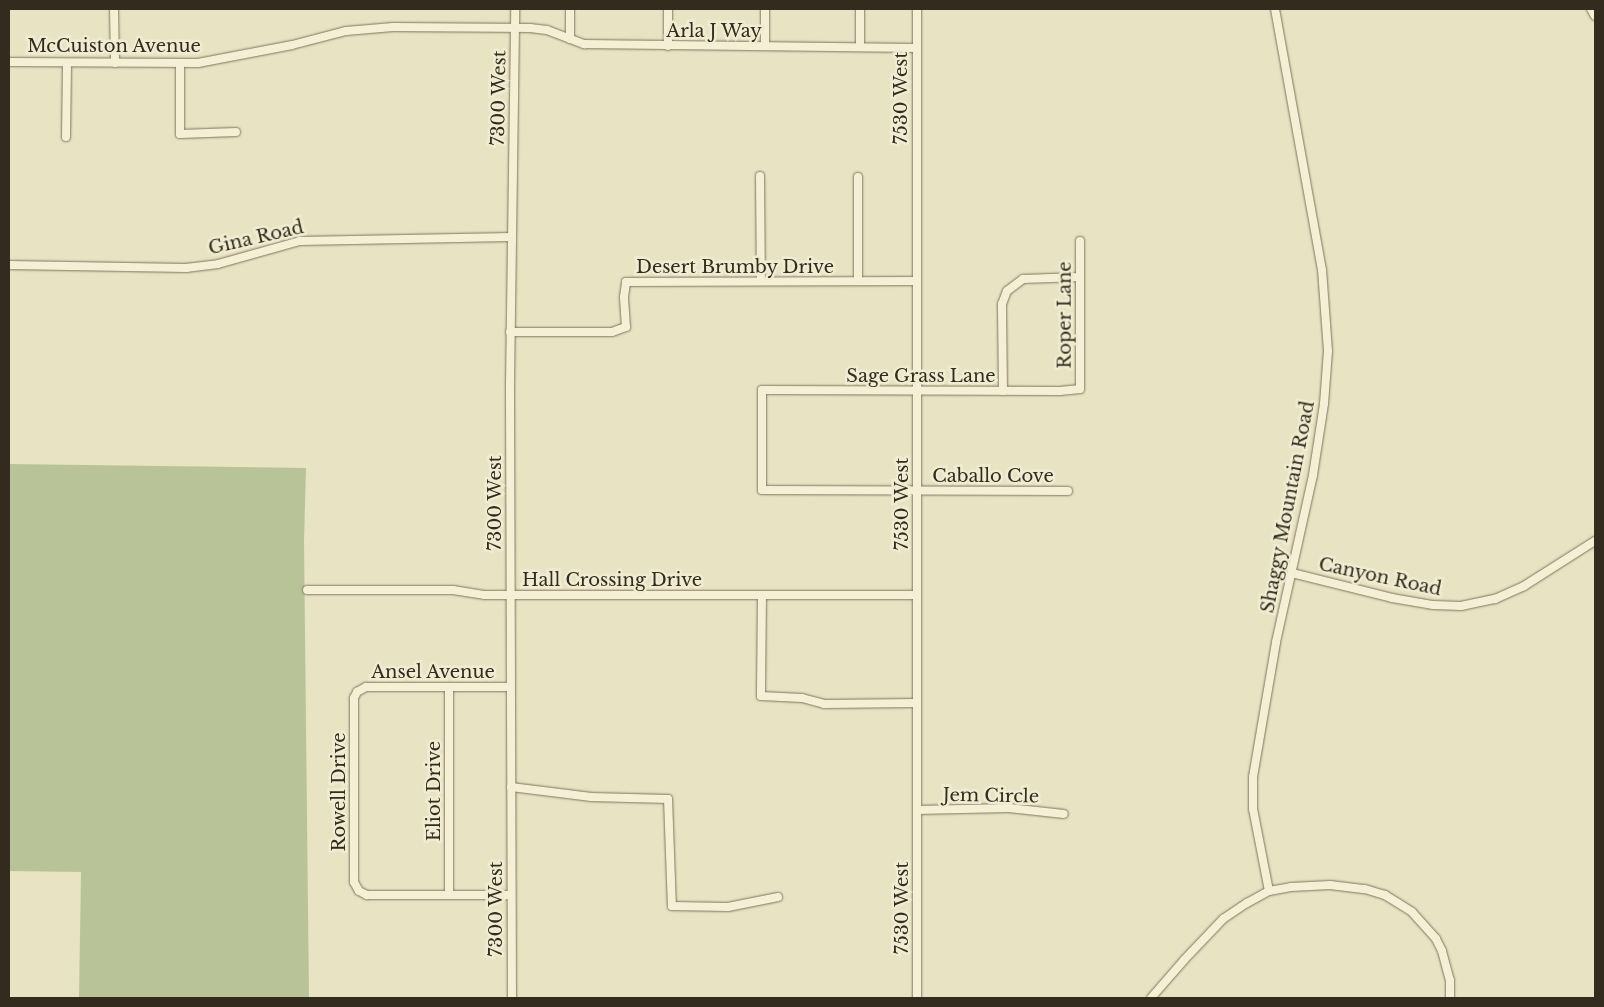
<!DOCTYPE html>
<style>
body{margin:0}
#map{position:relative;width:1604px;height:1007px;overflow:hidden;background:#e8e3c3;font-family:"Libre Baskerville",serif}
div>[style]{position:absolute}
.green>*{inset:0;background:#b8c498}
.roads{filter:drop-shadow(0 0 1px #80755c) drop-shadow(0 0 1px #80755c)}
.minor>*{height:8px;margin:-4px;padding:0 4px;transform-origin:4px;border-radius:4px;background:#f4efd5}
span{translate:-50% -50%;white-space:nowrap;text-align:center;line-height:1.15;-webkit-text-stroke:5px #f0ecd1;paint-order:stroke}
.street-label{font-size:18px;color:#322b1e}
.frame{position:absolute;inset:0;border:10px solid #322b1e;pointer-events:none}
</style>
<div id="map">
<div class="green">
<i style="clip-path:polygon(9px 464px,306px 468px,304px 541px,309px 998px,79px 998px,81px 872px,9px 871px)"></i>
</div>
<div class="roads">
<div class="minor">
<i style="left:114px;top:9px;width:54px;rotate:88.9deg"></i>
<i style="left:668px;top:9px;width:37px;rotate:90deg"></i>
<i style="left:765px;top:9px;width:37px;rotate:90deg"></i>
<i style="left:860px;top:9px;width:38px;rotate:90deg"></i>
<i style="left:1591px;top:9px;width:8px;rotate:60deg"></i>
<i style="left:570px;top:39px;width:30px;rotate:-90deg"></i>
<i style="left:9px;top:62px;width:189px;rotate:0.3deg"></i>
<i style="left:198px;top:63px;width:96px;rotate:-10.8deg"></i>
<i style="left:292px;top:45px;width:56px;rotate:-14.5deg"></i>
<i style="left:346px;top:31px;width:47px;rotate:-4.9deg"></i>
<i style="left:393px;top:27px;width:137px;rotate:0.4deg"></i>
<i style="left:530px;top:28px;width:17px;rotate:7deg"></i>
<i style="left:547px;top:30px;width:40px;rotate:21deg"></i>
<i style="left:584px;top:44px;width:333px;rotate:0.7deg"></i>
<i style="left:180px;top:63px;width:71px;rotate:90deg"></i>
<i style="left:180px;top:134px;width:56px;rotate:-2deg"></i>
<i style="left:66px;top:137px;width:74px;rotate:-89.2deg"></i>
<i style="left:760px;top:176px;width:105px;rotate:89.5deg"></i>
<i style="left:9px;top:265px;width:177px;rotate:1deg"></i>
<i style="left:186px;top:268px;width:32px;rotate:-7deg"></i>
<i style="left:218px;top:264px;width:85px;rotate:-15.7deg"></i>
<i style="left:300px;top:241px;width:211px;rotate:-1.1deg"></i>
<i style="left:858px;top:281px;width:104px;rotate:-90deg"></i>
<i style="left:510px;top:332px;width:102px"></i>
<i style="left:612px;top:332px;width:15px;rotate:-20deg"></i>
<i style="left:626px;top:327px;width:30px;rotate:-94deg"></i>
<i style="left:624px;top:297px;width:15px;rotate:-82deg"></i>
<i style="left:626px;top:282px;width:290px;rotate:-0.2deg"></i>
<i style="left:1003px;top:391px;width:87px;rotate:-90.7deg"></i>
<i style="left:1002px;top:304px;width:14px;rotate:-69deg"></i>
<i style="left:1007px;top:291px;width:20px;rotate:-37deg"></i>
<i style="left:1023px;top:279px;width:57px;rotate:-2deg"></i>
<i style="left:1068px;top:491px;width:306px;rotate:-179.8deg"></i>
<i style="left:762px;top:490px;width:100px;rotate:-90deg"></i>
<i style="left:762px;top:390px;width:298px;rotate:0.2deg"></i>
<i style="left:1060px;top:391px;width:20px;rotate:-6deg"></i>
<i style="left:1080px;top:389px;width:148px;rotate:-90deg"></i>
<i style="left:1292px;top:573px;width:103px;rotate:14deg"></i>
<i style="left:1392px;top:598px;width:42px;rotate:9.7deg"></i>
<i style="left:1433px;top:605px;width:28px;rotate:2deg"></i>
<i style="left:1461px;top:606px;width:35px;rotate:-12deg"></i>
<i style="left:1495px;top:599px;width:32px;rotate:-24deg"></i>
<i style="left:1524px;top:586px;width:84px;rotate:-32.4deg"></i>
<i style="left:307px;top:590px;width:146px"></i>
<i style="left:453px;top:590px;width:31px;rotate:9deg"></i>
<i style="left:484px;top:595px;width:433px"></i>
<i style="left:762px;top:595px;width:101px;rotate:90.6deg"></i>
<i style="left:761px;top:696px;width:41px;rotate:2.8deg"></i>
<i style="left:802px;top:698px;width:23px;rotate:15deg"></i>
<i style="left:824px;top:704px;width:92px;rotate:-0.6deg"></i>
<i style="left:449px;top:687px;width:208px;rotate:90deg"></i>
<i style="left:511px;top:687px;width:145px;rotate:180deg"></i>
<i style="left:366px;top:687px;width:10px;rotate:151deg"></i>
<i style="left:357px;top:692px;width:7px;rotate:117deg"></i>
<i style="left:354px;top:698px;width:184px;rotate:90deg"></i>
<i style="left:354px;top:882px;width:10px;rotate:61deg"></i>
<i style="left:359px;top:891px;width:9px;rotate:27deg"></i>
<i style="left:367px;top:895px;width:144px"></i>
<i style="left:511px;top:787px;width:81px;rotate:7.1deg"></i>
<i style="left:591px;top:797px;width:77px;rotate:1.5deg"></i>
<i style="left:668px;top:799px;width:107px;rotate:87.9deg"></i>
<i style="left:672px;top:906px;width:56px;rotate:1deg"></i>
<i style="left:728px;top:907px;width:51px;rotate:-11.3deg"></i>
<i style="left:917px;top:810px;width:92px;rotate:-1.2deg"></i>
<i style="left:1009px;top:808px;width:55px;rotate:6.2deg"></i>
<i style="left:1269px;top:891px;width:84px;rotate:-101deg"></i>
<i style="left:1253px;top:809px;width:32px;rotate:-90deg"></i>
<i style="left:1253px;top:777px;width:137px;rotate:-80.3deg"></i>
<i style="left:1276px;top:642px;width:171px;rotate:-77.5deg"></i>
<i style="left:1313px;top:475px;width:72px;rotate:-81.2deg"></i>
<i style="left:1324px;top:404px;width:53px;rotate:-85.7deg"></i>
<i style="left:1328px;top:351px;width:81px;rotate:-94.2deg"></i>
<i style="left:1322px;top:270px;width:265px;rotate:-100.2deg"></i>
<i style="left:512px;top:998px;width:614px;rotate:-90.19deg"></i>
<i style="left:510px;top:384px;width:375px;rotate:-89.2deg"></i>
<i style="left:917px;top:998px;width:989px;rotate:-90deg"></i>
<i style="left:1151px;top:998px;width:50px;rotate:-49deg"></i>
<i style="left:1184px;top:960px;width:57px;rotate:-46.4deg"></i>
<i style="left:1223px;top:919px;width:29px;rotate:-34deg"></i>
<i style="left:1247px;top:903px;width:25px;rotate:-29deg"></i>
<i style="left:1269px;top:891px;width:22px;rotate:-10deg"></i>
<i style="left:1291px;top:887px;width:39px;rotate:-3deg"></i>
<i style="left:1330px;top:885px;width:35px;rotate:7deg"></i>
<i style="left:1365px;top:889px;width:21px;rotate:17deg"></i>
<i style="left:1385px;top:895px;width:32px;rotate:32deg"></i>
<i style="left:1412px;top:912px;width:36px;rotate:48deg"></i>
<i style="left:1436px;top:939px;width:13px;rotate:63deg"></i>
<i style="left:1442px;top:951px;width:30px;rotate:75deg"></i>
<i style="left:1450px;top:980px;width:18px;rotate:90deg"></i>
</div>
</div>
<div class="street-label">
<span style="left:714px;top:31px">Arla J Way</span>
<span style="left:114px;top:46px">McCuiston Avenue</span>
<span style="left:499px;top:98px;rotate:-89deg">7300 West</span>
<span style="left:901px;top:98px;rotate:-90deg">7530 West</span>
<span style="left:256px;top:238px;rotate:-13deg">Gina Road</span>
<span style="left:735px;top:267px">Desert Brumby Drive</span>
<span style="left:1065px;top:315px;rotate:-90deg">Roper Lane</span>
<span style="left:921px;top:376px">Sage Grass Lane</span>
<span style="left:993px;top:476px">Caballo Cove</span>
<span style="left:495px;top:503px;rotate:-90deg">7300 West</span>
<span style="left:902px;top:504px;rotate:-90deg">7530 West</span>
<span style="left:1288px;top:507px;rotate:-79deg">Shaggy Mountain Road</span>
<span style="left:1380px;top:577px;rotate:12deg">Canyon Road</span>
<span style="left:612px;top:580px">Hall Crossing Drive</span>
<span style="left:433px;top:672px">Ansel Avenue</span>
<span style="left:434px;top:791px;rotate:-90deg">Eliot Drive</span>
<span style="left:339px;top:792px;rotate:-90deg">Rowell Drive</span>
<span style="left:991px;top:796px;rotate:1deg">Jem Circle</span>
<span style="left:902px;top:908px;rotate:-90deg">7530 West</span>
<span style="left:496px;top:909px;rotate:-90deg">7300 West</span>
</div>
<div class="frame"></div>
</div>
